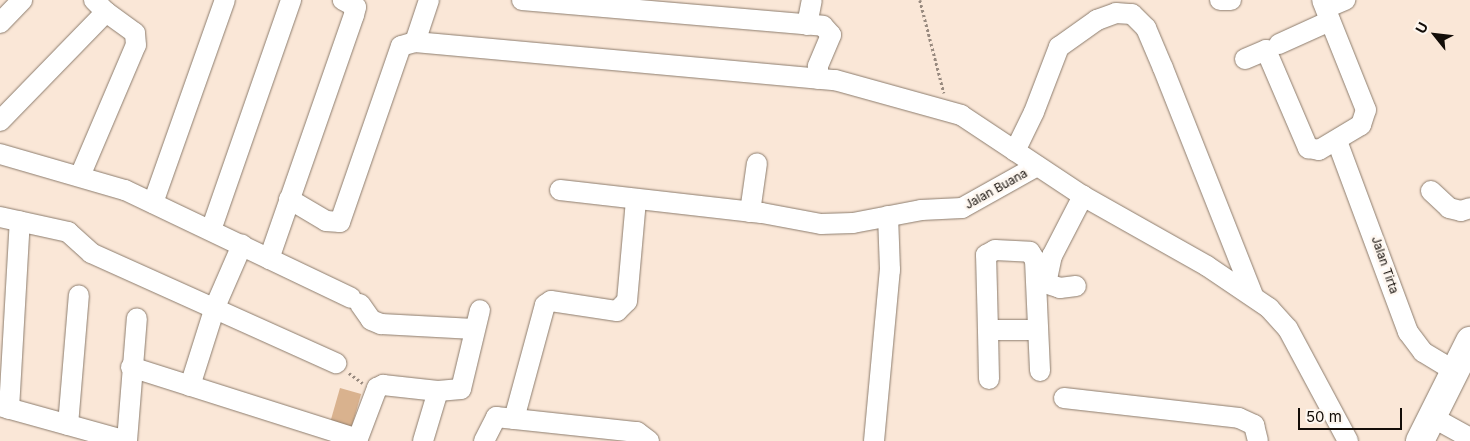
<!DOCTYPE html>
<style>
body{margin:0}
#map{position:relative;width:1470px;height:441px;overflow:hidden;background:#fae7d7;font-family:Inter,sans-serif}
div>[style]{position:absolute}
.green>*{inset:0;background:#d9b28e;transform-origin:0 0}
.path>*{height:2.5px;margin-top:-1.25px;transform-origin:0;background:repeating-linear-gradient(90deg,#988a7f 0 2.5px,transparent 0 5px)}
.roads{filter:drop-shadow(0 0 1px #8c7c6d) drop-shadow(0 0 1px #8c7c6d)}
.minor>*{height:20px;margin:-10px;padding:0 10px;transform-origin:10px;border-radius:10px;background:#fff}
.highway>*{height:28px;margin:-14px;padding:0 14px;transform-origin:14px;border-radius:14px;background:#fff}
span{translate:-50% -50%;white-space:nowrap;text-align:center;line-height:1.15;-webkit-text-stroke:5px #fef7f0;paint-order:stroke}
.street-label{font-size:12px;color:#130d08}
.north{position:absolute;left:1410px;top:10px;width:50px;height:50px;-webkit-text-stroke:4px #fef7f0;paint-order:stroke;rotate:299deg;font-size:14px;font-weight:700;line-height:20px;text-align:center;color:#130d08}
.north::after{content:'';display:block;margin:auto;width:18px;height:22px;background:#130d08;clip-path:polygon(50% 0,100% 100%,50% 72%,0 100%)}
.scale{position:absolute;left:1298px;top:408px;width:104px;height:22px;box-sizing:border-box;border:2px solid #130d08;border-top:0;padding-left:6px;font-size:15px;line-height:18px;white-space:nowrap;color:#130d08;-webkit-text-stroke:4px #fef7f0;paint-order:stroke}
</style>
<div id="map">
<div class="green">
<i style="left:340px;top:388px;width:22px;height:34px;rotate:16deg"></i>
</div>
<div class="path">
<i style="left:920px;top:0;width:96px;rotate:75.5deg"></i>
<i style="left:349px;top:373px;width:17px;rotate:36deg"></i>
</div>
<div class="roads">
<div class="minor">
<i style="left:429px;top:0;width:44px;rotate:108.4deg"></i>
<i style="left:415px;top:42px;width:422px;rotate:5.2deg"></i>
<i style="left:835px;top:80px;width:131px;rotate:15.5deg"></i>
<i style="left:961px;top:115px;width:146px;rotate:33.6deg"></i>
<i style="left:1083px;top:196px;width:142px;rotate:29.4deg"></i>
<i style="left:1207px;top:266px;width:75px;rotate:34.1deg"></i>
<i style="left:1269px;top:308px;width:28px;rotate:48deg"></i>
<i style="left:1288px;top:329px;width:127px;rotate:61.8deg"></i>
<i style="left:522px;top:0;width:302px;rotate:4.9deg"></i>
<i style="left:823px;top:26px;width:12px;rotate:48deg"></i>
<i style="left:831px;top:35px;width:34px;rotate:113deg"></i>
<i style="left:818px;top:66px;width:13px;rotate:90deg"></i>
<i style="left:1220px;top:0;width:11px"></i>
<i style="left:1326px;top:8px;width:21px;rotate:-23deg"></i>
<i style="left:0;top:23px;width:32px;rotate:-46deg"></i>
<i style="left:807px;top:25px;width:25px;rotate:-79deg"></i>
<i style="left:1279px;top:44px;width:56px;rotate:-24.3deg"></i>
<i style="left:1245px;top:59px;width:23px;rotate:-23deg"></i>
<i style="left:1266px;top:50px;width:107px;rotate:66.8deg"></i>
<i style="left:1308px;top:148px;width:11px;rotate:10deg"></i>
<i style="left:1319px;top:150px;width:49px;rotate:-30.8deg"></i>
<i style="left:1361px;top:125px;width:16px;rotate:-72deg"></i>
<i style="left:1366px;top:110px;width:118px;rotate:-111.8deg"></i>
<i style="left:0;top:121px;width:152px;rotate:-45.8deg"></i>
<i style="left:106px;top:12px;width:17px;rotate:-135deg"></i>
<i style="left:1337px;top:141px;width:204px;rotate:69.6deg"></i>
<i style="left:1408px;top:332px;width:25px;rotate:53deg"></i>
<i style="left:1423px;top:352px;width:37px;rotate:31deg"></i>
<i style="left:1015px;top:151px;width:43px;rotate:-64deg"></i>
<i style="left:1034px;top:112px;width:70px;rotate:-69deg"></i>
<i style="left:1059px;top:47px;width:47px;rotate:-35.4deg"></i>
<i style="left:1097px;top:20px;width:20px;rotate:-20deg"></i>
<i style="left:1116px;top:13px;width:16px;rotate:4deg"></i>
<i style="left:1132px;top:14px;width:20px;rotate:45deg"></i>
<i style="left:1146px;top:28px;width:43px;rotate:67deg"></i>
<i style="left:1163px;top:68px;width:244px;rotate:68.4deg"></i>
<i style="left:0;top:154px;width:130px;rotate:16.1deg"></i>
<i style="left:125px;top:190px;width:250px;rotate:25.5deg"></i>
<i style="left:80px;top:176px;width:142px;rotate:-66.9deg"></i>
<i style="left:136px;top:45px;width:12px;rotate:-95deg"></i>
<i style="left:135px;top:33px;width:36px;rotate:-144deg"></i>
<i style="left:560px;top:190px;width:203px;rotate:6.5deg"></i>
<i style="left:762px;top:213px;width:60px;rotate:10.6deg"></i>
<i style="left:821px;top:224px;width:32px;rotate:-2deg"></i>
<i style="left:853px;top:223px;width:69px;rotate:-10.8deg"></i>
<i style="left:921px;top:210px;width:41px;rotate:-2.8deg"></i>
<i style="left:962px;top:208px;width:86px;rotate:-29.2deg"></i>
<i style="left:1431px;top:191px;width:25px;rotate:43deg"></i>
<i style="left:1449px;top:208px;width:12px;rotate:14deg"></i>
<i style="left:1461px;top:211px;width:9px;rotate:-18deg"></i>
<i style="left:289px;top:199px;width:43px;rotate:30.7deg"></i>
<i style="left:326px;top:221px;width:14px;rotate:4deg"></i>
<i style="left:340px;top:222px;width:186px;rotate:-70.9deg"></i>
<i style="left:401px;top:46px;width:15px;rotate:-16deg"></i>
<i style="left:153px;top:203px;width:215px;rotate:-70.5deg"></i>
<i style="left:750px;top:212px;width:49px;rotate:-81.9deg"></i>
<i style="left:0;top:217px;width:70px;rotate:12.4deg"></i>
<i style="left:68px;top:232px;width:31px;rotate:42deg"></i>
<i style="left:91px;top:253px;width:269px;rotate:24.2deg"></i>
<i style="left:211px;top:230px;width:244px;rotate:-70.8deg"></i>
<i style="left:269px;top:259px;width:258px;rotate:-70.8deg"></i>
<i style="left:354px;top:15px;width:8px;rotate:-76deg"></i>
<i style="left:356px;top:7px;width:15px;rotate:-152deg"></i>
<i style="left:1045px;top:283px;width:16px;rotate:18deg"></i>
<i style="left:1060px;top:288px;width:16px;rotate:-7deg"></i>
<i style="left:1038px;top:287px;width:12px;rotate:-42deg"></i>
<i style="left:1047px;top:279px;width:24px;rotate:-78deg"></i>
<i style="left:1052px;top:256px;width:68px;rotate:-62.7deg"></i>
<i style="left:360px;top:304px;width:19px;rotate:55deg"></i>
<i style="left:371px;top:320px;width:11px;rotate:22deg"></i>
<i style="left:381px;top:324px;width:93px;rotate:3.1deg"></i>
<i style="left:988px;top:330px;width:75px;rotate:-91.5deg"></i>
<i style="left:986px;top:255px;width:10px;rotate:-29deg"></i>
<i style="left:995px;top:250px;width:35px;rotate:3deg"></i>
<i style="left:1030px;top:252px;width:9px;rotate:58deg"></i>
<i style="left:1035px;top:260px;width:111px;rotate:87.4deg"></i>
<i style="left:131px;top:367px;width:238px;rotate:17.6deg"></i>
<i style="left:989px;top:379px;width:49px;rotate:-91.2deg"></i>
<i style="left:988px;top:330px;width:50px"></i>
<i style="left:190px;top:386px;width:83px;rotate:-72.4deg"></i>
<i style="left:215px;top:307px;width:68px;rotate:-66.5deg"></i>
<i style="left:1064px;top:398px;width:176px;rotate:6.5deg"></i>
<i style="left:1239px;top:418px;width:17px;rotate:25deg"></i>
<i style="left:1254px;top:425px;width:16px;rotate:76deg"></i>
<i style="left:0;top:406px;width:131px;rotate:15.5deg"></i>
<i style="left:9px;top:409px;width:188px;rotate:-86.7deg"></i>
<i style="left:1432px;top:417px;width:43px;rotate:28.9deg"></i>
<i style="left:514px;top:419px;width:118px;rotate:-74.8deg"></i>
<i style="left:545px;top:305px;width:7px;rotate:-34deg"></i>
<i style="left:551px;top:301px;width:67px;rotate:8.6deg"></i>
<i style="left:617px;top:311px;width:14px;rotate:-45deg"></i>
<i style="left:627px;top:301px;width:100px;rotate:-84.9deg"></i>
<i style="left:68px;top:425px;width:130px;rotate:-85.2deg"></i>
<i style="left:127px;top:441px;width:123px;rotate:-85.4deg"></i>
<i style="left:357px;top:441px;width:57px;rotate:-69.3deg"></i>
<i style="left:377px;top:388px;width:7px;rotate:-27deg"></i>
<i style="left:383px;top:385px;width:55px;rotate:6.2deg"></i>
<i style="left:438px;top:391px;width:23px;rotate:-5deg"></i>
<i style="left:461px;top:389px;width:81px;rotate:-76.5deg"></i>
<i style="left:423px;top:441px;width:52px;rotate:-73.3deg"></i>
<i style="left:484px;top:441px;width:27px;rotate:-63deg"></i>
<i style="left:496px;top:417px;width:142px;rotate:6.1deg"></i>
<i style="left:637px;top:432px;width:15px;rotate:37deg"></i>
<i style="left:874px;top:441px;width:172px;rotate:-84.7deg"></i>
<i style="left:890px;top:270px;width:54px;rotate:-92.1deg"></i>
</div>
<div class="highway">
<i style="left:1420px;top:441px;width:112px;rotate:-63.4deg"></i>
</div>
</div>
<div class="street-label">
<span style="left:996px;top:189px;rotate:-29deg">Jalan Buana</span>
<span style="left:1385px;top:265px;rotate:71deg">Jalan Tirta</span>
</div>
<div class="north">U</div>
<div class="scale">50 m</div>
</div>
